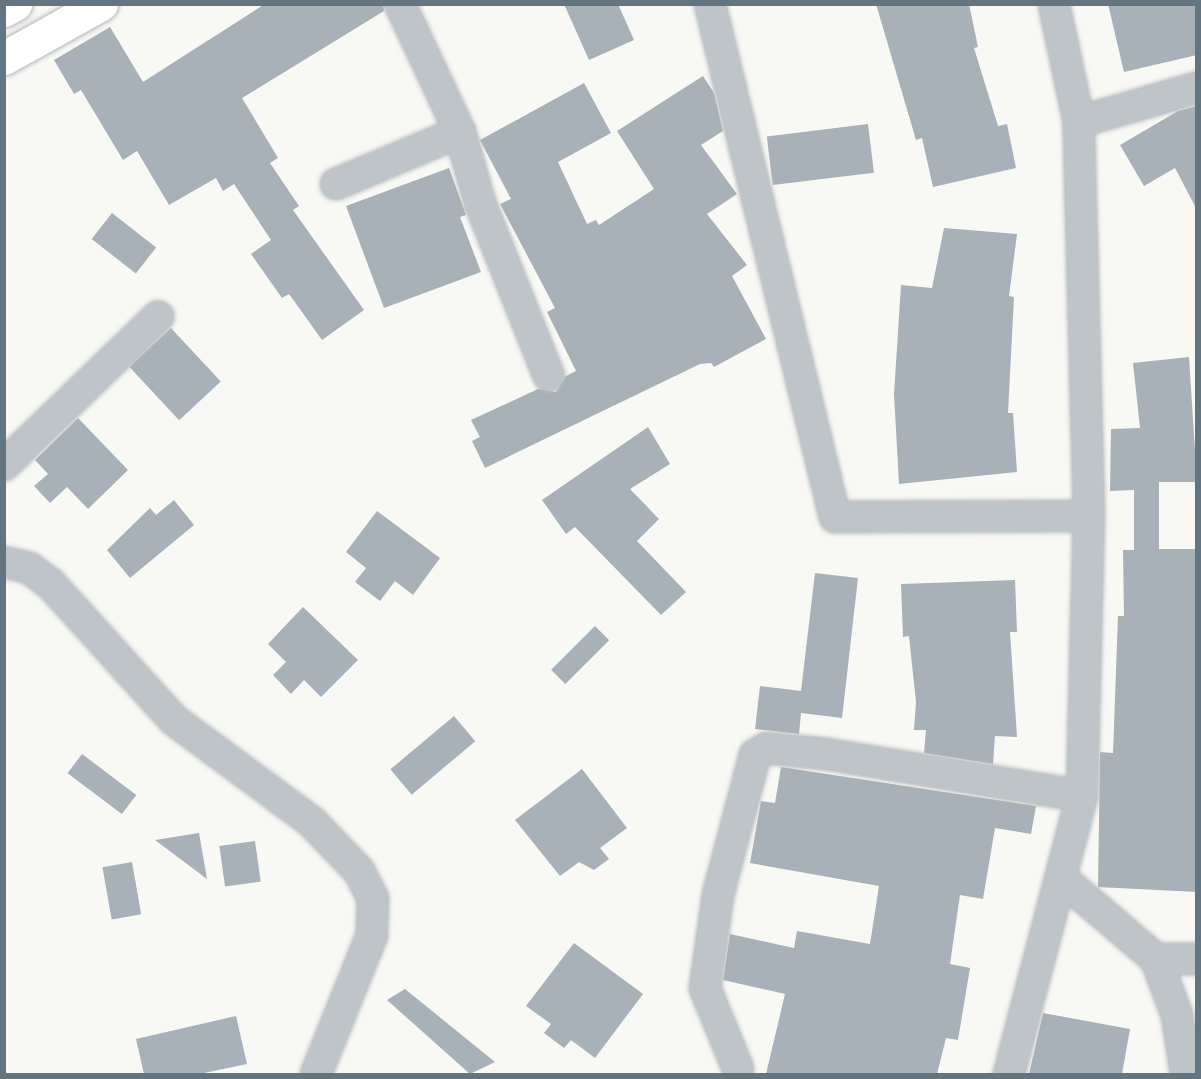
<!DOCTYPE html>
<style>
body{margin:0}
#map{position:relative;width:1201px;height:1079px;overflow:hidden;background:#f8f8f5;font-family:"Golos Text",sans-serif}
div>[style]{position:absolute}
.building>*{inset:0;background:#a8b1b7;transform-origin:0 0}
.roads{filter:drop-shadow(0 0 2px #b3b8bc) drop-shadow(0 0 2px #b3b8bc)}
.minor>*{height:30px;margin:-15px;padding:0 15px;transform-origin:15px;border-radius:15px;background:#bfc4c8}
.primary>*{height:33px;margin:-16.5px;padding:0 16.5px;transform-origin:16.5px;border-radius:16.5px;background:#fff}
span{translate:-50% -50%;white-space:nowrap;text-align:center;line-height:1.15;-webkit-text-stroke:6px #fff;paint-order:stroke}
.frame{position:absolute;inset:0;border:6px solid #637580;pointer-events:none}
</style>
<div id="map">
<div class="building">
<i style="clip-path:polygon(265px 4px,383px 4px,384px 11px,242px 98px,278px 158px,270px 163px,299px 206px,293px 210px,364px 310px,322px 340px,289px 294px,282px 298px,251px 254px,271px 240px,234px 184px,223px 191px,216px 178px,169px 205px,137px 151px,123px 160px,81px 90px,74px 94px,54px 60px,110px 27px,143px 82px)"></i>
<i style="clip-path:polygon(564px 4px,618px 4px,634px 40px,589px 60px)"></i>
<i style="clip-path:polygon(876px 4px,969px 4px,978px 47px,974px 48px,998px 126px,1007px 124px,1016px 168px,933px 187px,922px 138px,916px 140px)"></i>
<i style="clip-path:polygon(1108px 4px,1197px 4px,1197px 55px,1124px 72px)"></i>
<i style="clip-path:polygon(703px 76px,714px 93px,723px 131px,701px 145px,737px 194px,707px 214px,747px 265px,732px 276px,766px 339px,714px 367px,711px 363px,700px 364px,485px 468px,472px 441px,480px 437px,471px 420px,538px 389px,556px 392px,566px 376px,576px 371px,547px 312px,555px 308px,500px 204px,511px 199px,480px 140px,584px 83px,611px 133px,558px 162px,587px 224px,596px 220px,599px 225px,654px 189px,617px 131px)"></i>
<i style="clip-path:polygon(1197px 106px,1197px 210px,1175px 168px,1144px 186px,1120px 145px,1178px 111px)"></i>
<i style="left:868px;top:124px;width:49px;height:102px;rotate:83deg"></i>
<i style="clip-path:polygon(449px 168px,466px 215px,460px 217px,481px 272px,384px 308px,346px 206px)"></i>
<i style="left:112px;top:213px;width:56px;height:33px;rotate:38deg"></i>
<i style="clip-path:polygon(944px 228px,1017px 234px,1009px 296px,1014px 297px,1008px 413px,1013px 413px,1017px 472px,899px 484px,894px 394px,901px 285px,932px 288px)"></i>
<i style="left:171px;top:328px;width:73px;height:57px;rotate:47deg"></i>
<i style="clip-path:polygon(1189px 357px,1197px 482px,1159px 482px,1159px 549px,1197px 549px,1197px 892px,1098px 887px,1100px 752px,1113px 753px,1118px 616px,1124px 616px,1123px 550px,1134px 550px,1134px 490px,1110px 491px,1111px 429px,1140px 428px,1133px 363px)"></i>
<i style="clip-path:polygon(78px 418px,128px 470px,88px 509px,67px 487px,50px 503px,34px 486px,48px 474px,35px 460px)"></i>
<i style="clip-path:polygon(648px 427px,670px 464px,630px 489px,659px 519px,637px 541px,686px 592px,661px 615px,575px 527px,566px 534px,542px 500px)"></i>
<i style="clip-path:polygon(174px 500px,194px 525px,130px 578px,107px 550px,150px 508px,156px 515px)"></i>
<i style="clip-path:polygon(377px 511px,440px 558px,413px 595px,395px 581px,380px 601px,355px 582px,366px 568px,346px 552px)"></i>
<i style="clip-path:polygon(815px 573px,858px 578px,842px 718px,801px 713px,799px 734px,755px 729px,760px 686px,801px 691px)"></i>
<i style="clip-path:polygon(1015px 580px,1017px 632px,1010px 632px,1017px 737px,995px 736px,993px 764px,924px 753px,926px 730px,914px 730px,916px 702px,909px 636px,903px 637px,901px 584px)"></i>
<i style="clip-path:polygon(303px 607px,358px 660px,321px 697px,304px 680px,291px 694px,273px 675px,286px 662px,268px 644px)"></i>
<i style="left:595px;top:626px;width:20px;height:62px;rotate:45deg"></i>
<i style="left:454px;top:716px;width:33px;height:83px;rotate:50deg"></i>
<i style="left:82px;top:754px;width:68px;height:24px;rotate:37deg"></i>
<i style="clip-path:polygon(781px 767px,1036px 806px,1031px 834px,995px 828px,983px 899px,960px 895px,950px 964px,970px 968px,958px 1040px,946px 1038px,937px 1074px,766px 1074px,785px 994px,723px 980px,730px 934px,794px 948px,797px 931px,870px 944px,879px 886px,750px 863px,761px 801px,775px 803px)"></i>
<i style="clip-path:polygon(582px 769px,627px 828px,600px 848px,609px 859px,594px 870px,579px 862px,560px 876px,515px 820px)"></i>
<i style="clip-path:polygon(199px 833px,207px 879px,155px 840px)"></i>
<i style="left:255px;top:841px;width:41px;height:36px;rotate:82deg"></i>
<i style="left:132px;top:862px;width:53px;height:30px;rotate:80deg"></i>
<i style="clip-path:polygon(574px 943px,643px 994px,595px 1058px,571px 1040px,564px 1048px,544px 1033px,551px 1024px,526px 1006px)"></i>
<i style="clip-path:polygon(405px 989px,495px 1062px,470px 1074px,387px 1000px)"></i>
<i style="clip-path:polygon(1043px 1013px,1130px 1029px,1122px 1074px,1029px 1074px)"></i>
<i style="clip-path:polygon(236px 1016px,247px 1064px,199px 1074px,144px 1074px,136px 1039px)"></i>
</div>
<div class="roads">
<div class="minor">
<i style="left:400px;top:4px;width:141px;rotate:64.9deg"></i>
<i style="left:460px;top:132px;width:74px;rotate:74.3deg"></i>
<i style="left:480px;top:203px;width:186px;rotate:68.3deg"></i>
<i style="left:710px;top:4px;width:528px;rotate:76.31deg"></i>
<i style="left:835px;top:517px;width:254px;rotate:-0.2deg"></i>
<i style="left:1079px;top:122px;width:122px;rotate:-16.2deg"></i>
<i style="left:336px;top:184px;width:134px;rotate:-22.8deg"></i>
<i style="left:4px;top:465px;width:214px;rotate:-43.9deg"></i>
<i style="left:4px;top:562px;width:26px;rotate:13deg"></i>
<i style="left:29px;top:568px;width:26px;rotate:36deg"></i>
<i style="left:50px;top:583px;width:185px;rotate:47.9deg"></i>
<i style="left:174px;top:720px;width:172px;rotate:36.5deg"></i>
<i style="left:312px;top:822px;width:68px;rotate:46.2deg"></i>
<i style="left:359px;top:871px;width:30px;rotate:63deg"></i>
<i style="left:373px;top:898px;width:37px;rotate:92deg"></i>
<i style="left:372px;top:935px;width:150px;rotate:111.9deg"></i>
<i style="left:1061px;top:878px;width:125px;rotate:40.5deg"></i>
<i style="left:1156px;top:959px;width:60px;rotate:69.4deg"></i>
<i style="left:1177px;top:1015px;width:60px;rotate:81.3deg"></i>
<i style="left:1156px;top:959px;width:40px"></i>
<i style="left:738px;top:1069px;width:87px;rotate:-112.2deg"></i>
<i style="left:705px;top:988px;width:94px;rotate:-82deg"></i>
<i style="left:718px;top:895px;width:145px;rotate:-75.2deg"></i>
<i style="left:755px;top:755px;width:14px;rotate:-30deg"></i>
<i style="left:767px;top:748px;width:59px;rotate:5.8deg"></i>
<i style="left:826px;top:754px;width:259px;rotate:9.3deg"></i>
<i style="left:1009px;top:1074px;width:287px;rotate:-75.3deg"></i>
<i style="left:1082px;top:796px;width:280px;rotate:-88.6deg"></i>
<i style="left:1089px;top:516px;width:394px;rotate:-91.5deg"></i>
<i style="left:1079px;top:122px;width:121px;rotate:-102deg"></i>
</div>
<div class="primary">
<i style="left:4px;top:10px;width:13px;rotate:-29deg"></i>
<i style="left:4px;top:58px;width:111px;rotate:-29.1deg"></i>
</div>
</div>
<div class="frame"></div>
</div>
